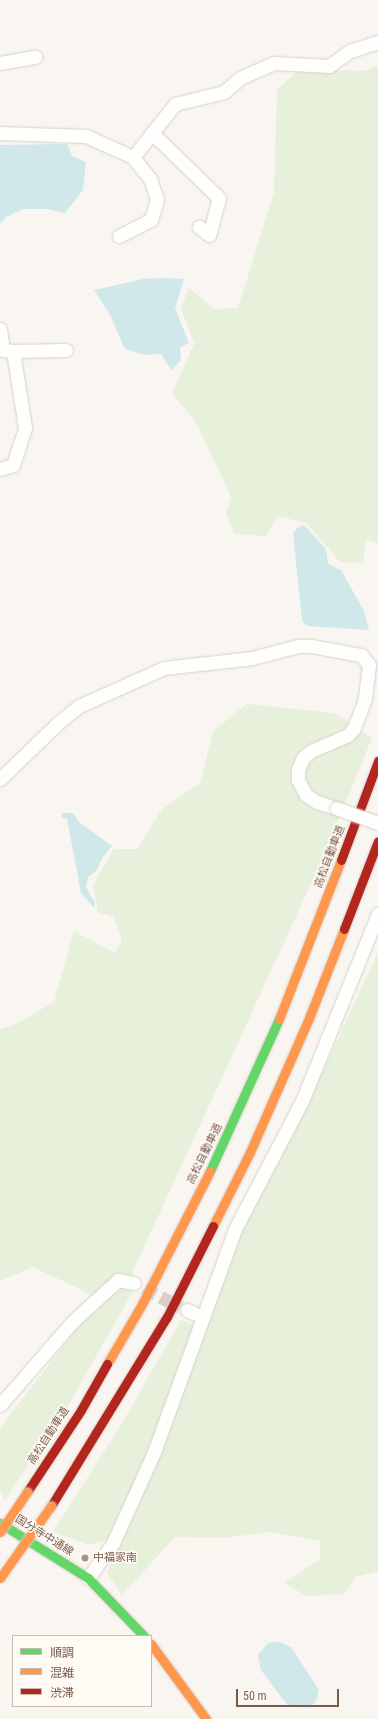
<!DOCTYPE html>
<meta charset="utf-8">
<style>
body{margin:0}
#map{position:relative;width:378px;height:1719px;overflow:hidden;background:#f9f5f0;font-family:"Roboto Condensed","Noto Sans JP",sans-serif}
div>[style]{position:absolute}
.green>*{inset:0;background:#e7f0db}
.water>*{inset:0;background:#d0e8ea}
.street-tunnel>*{height:13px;margin-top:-6.5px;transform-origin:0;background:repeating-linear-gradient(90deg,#d9cfc7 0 13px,transparent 0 19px)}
.roads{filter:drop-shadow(0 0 1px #d7d1cb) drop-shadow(0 0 1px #d7d1cb)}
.street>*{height:13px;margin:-6.5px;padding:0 6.5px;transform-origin:6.5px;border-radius:6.5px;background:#fefefd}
.fast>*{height:9px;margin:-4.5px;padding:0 4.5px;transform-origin:4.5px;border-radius:4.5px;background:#63d668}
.slow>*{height:9px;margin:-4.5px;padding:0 4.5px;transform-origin:4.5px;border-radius:4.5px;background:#ff974d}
.jam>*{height:9px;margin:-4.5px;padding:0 4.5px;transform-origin:4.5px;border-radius:4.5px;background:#b3261e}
.bridges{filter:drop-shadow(0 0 1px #d7d1cb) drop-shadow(0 0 1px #d7d1cb)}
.street-bridge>*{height:13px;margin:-6.5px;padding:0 6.5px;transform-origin:6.5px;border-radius:6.5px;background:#fefefd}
.slow-bridge>*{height:9px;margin:-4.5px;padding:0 4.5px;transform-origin:4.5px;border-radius:4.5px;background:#ff974d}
.dots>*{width:11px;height:11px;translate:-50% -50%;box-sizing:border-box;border:2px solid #fffaf3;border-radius:50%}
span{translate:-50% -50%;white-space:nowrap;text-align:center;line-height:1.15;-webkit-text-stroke:3px #fffaf3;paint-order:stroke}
.street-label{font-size:11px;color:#7a5c4d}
.poi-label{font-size:11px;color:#7a5c4d}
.left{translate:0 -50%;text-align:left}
.legend{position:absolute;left:12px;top:1635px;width:140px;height:72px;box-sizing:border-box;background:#fffaf3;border:1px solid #cabbb1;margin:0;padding:5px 7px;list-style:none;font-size:12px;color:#7a5c4d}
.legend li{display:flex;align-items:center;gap:8px;height:20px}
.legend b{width:20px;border:1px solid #cabbb1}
.scale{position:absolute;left:236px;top:1689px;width:103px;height:18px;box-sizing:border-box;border:2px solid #7a5c4d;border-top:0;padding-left:5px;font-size:12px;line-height:14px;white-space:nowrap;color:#7a5c4d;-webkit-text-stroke:3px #fffaf3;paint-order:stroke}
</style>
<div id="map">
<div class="green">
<i style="clip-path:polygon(378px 66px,378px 543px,366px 539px,363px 563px,340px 562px,306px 523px,278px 516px,266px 536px,234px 534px,226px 513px,231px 497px,197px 424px,172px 393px,194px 344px,181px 308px,189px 288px,214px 309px,238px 308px,274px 192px,277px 90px,299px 69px,363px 71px)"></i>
<i style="clip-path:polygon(247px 704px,335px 713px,372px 738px,326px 851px,133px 1271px,133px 1291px,72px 1399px,5px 1500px,0 1492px,0 1428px,94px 1306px,88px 1293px,33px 1267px,0 1281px,0 1029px,14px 1025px,54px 1002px,74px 931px,115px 953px,122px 940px,114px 917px,98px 912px,93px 885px,114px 849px,137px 849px,162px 809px,200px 783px,213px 731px)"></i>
<i style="clip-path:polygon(378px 952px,378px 1571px,356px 1577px,344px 1594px,306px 1596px,285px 1583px,320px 1559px,320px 1541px,270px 1532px,224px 1538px,175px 1537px,122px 1595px,107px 1573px,121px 1535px,89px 1545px,53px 1532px,121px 1425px,181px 1320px,202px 1327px,239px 1232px,307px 1106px)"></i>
</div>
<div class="water">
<i style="clip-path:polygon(67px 144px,72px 156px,86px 162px,83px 190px,65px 213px,47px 209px,23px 209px,6px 217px,0 224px,0 145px)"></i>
<i style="clip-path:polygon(165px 278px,184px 279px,175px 308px,189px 343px,180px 348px,181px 360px,171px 370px,161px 354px,144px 355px,125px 349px,109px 313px,94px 290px,143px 279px)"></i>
<i style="clip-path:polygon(304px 525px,326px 549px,328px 564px,341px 570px,364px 611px,369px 630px,308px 626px,302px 621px,293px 533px,297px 528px)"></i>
<i style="clip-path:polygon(62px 813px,73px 813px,79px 822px,112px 846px,103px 857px,96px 871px,88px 877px,86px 887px,95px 903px,94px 908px,81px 893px,67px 819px,62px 818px)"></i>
<i style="clip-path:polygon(279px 1642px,291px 1647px,319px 1690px,316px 1701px,309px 1708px,288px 1706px,261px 1670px,258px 1655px,268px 1643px)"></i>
</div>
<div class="street-tunnel">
<i style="left:144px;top:1288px;width:41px;rotate:27.8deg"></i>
</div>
<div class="roads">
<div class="street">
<i style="left:0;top:63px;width:36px;rotate:-10deg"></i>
<i style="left:0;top:133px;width:86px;rotate:2deg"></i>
<i style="left:86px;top:136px;width:51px;rotate:24.1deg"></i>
<i style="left:133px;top:157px;width:68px;rotate:-51.6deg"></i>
<i style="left:175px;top:104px;width:50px;rotate:-13.8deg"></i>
<i style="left:224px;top:92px;width:21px;rotate:-41deg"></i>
<i style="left:240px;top:78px;width:37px;rotate:-24deg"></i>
<i style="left:274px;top:63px;width:55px;rotate:3.1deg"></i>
<i style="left:329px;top:66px;width:26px;rotate:-36deg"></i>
<i style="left:350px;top:51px;width:29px;rotate:-18deg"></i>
<i style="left:152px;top:133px;width:93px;rotate:44.1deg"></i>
<i style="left:219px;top:198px;width:38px;rotate:105deg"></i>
<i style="left:209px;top:235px;width:13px;rotate:-141deg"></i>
<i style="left:119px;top:236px;width:36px;rotate:-27deg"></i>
<i style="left:151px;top:220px;width:22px;rotate:-74deg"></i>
<i style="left:157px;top:199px;width:21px;rotate:-109deg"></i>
<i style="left:150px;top:179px;width:28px;rotate:-128deg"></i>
<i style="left:0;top:329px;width:21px;rotate:82deg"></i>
<i style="left:3px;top:350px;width:10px;rotate:6deg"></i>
<i style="left:13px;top:351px;width:78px;rotate:81.1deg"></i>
<i style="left:25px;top:428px;width:39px;rotate:108deg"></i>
<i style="left:13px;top:465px;width:14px;rotate:163deg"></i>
<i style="left:13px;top:351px;width:53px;rotate:-1.1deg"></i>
<i style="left:0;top:779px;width:81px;rotate:-44deg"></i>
<i style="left:58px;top:723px;width:27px;rotate:-39deg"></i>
<i style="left:79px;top:706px;width:93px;rotate:-24.1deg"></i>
<i style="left:164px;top:668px;width:89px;rotate:-6.5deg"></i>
<i style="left:252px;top:658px;width:48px;rotate:-14.6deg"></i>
<i style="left:298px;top:646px;width:13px"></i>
<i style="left:311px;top:646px;width:51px;rotate:10.2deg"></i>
<i style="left:361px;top:655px;width:13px;rotate:51deg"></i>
<i style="left:369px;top:665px;width:34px;rotate:97deg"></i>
<i style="left:365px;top:699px;width:31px;rotate:111deg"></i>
<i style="left:354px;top:728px;width:9px;rotate:131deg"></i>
<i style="left:348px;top:735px;width:40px;rotate:156.6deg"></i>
<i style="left:311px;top:751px;width:11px;rotate:139deg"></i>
<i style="left:303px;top:758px;width:12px;rotate:114deg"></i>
<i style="left:298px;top:769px;width:11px;rotate:90deg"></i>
<i style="left:298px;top:780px;width:17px;rotate:62deg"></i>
<i style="left:306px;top:795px;width:13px;rotate:32deg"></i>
<i style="left:317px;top:802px;width:20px;rotate:18deg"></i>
<i style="left:187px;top:1310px;width:17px;rotate:25deg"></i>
<i style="left:0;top:1405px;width:111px;rotate:-49deg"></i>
<i style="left:73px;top:1321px;width:61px;rotate:-42.3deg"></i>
<i style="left:118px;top:1280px;width:16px;rotate:11deg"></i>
<i style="left:88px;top:1578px;width:43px;rotate:-54.5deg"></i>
<i style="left:113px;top:1543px;width:100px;rotate:-65.7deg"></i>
<i style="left:154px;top:1452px;width:237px;rotate:-70deg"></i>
<i style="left:235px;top:1229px;width:144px;rotate:-62.4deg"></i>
<i style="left:302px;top:1101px;width:202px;rotate:-67.9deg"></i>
</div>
<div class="fast">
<i style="left:210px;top:1171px;width:167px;rotate:-65.6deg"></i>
<i style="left:0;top:1523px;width:104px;rotate:32deg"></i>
<i style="left:88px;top:1578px;width:81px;rotate:46deg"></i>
</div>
<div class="slow">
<i style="left:279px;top:1019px;width:171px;rotate:-68.7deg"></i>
<i style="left:213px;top:1226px;width:83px;rotate:-63.4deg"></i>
<i style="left:250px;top:1152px;width:146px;rotate:-66.2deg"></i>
<i style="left:309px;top:1018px;width:96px;rotate:-68.5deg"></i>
<i style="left:107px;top:1364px;width:69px;rotate:-59.7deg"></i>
<i style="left:142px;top:1304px;width:149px;rotate:-62.9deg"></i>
<i style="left:151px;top:1644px;width:93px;rotate:53.7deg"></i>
</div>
<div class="jam">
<i style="left:341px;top:860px;width:106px;rotate:-69.5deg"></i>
<i style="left:344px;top:929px;width:94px;rotate:-68.9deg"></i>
<i style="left:27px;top:1492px;width:98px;rotate:-56.6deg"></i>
<i style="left:81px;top:1410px;width:53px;rotate:-60.5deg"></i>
<i style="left:51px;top:1506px;width:222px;rotate:-58.5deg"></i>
<i style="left:167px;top:1317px;width:102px;rotate:-63.2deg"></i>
</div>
</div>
<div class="bridges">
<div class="street-bridge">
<i style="left:336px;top:808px;width:45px;rotate:19.7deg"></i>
</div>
<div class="slow-bridge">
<i style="left:0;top:1532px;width:48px;rotate:-56deg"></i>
<i style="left:0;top:1578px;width:88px;rotate:-54.7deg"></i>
</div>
</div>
<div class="dots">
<i style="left:85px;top:1558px;background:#a69286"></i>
</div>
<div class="street-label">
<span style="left:330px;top:857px;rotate:-69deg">高松自動車道</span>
<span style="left:205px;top:1154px;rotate:-64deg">高松自動車道</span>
<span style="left:49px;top:1436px;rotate:-57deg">高松自動車道</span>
<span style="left:44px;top:1536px;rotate:32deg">国分寺中通線</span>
</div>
<div class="poi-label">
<span class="left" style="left:93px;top:1558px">中福家南</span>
</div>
<ul class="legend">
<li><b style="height:5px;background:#63d668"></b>順調</li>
<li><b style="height:5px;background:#ff974d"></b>混雑</li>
<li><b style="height:5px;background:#b3261e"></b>渋滞</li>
</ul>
<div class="scale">50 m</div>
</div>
